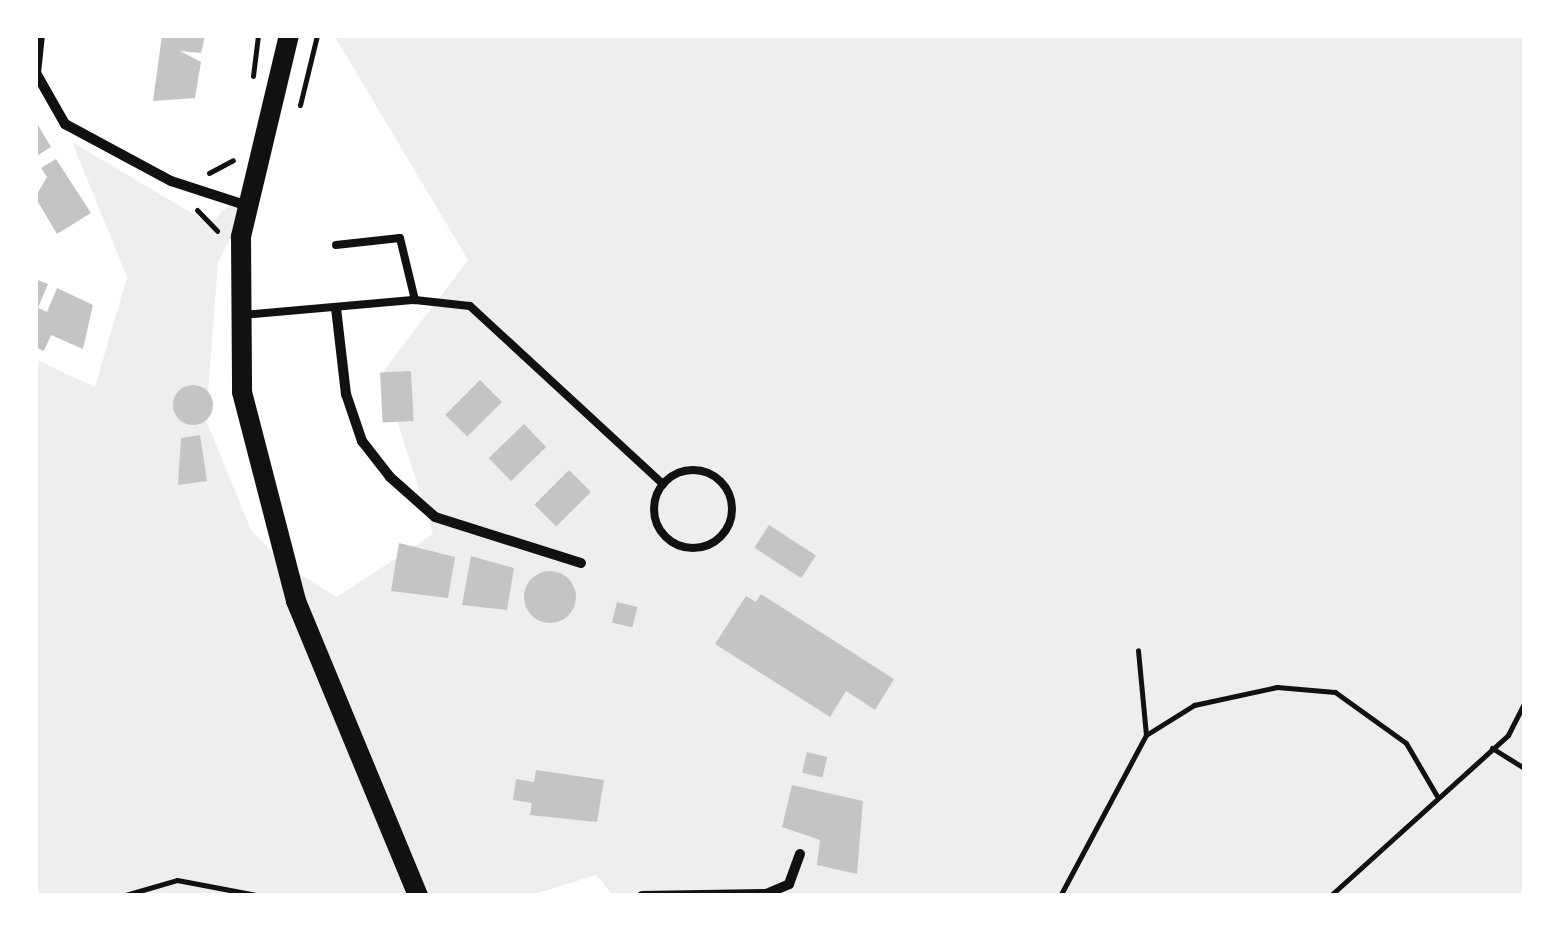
<!DOCTYPE html>
<style>
body{margin:0}
#map{position:relative;width:1560px;height:931px;overflow:hidden;background:#fff;font-family:Overpass,sans-serif}
div>[style]{position:absolute}
.green>*{inset:0;background:#eee}
.building>*{inset:0;background:#c4c4c4;transform-origin:0 0}
.round{border-radius:50%}
.path>*{height:5px;margin:-2.5px;padding:0 2.5px;transform-origin:2.5px;border-radius:2.5px;background:#111}
.service>*{height:8px;margin:-4px;padding:0 4px;transform-origin:4px;border-radius:4px;background:#111}
.service>.ring{margin:-4px;padding:0;box-sizing:content-box;background:none;border:8px solid #111;border-radius:50%}
.minor>*{height:10px;margin:-5px;padding:0 5px;transform-origin:5px;border-radius:5px;background:#111}
.secondary>*{height:20px;margin:-10px;padding:0 10px;transform-origin:10px;border-radius:10px;background:#111}
span{translate:-50% -50%;white-space:nowrap;text-align:center;line-height:1.15;-webkit-text-stroke:10px #fff;paint-order:stroke}
.frame{position:absolute;inset:0;border:38px solid #fff;pointer-events:none}
</style>
<div id="map">
<div class="green">
<i style="clip-path:polygon(334px 35px,1525px 35px,1525px 896px,614px 896px,596px 875px,528px 896px,35px 896px,35px 359px,95px 387px,127px 277px,72px 142px,210px 224px,271px 163px,218px 262px,206px 420px,251px 530px,283px 564px,337px 597px,433px 534px,382px 373px,468px 260px)"></i>
</div>
<div class="building">
<i style="clip-path:polygon(162px 35px,205px 36px,201px 53px,180px 51px,201px 62px,195px 98px,153px 101px)"></i>
<i style="clip-path:polygon(35px 120px,51px 147px,35px 157px)"></i>
<i style="clip-path:polygon(56px 159px,91px 213px,57px 234px,35px 197px,47px 177px,41px 168px)"></i>
<i style="clip-path:polygon(35px 279px,48px 284px,38px 308px,47px 312px,57px 288px,93px 305px,83px 349px,51px 335px,44px 351px,35px 347px)"></i>
<i style="left:411px;top:371px;width:50px;height:31px;rotate:87deg"></i>
<i style="left:480px;top:380px;width:31px;height:49px;rotate:45deg"></i>
<i class="round" style="left:173px;top:385px;width:40px;height:40px"></i>
<i style="left:524px;top:424px;width:32px;height:49px;rotate:46deg"></i>
<i style="clip-path:polygon(200px 435px,207px 481px,178px 485px,181px 438px)"></i>
<i style="left:569px;top:470px;width:31px;height:49px;rotate:45deg"></i>
<i style="left:769px;top:525px;width:56px;height:27px;rotate:33deg"></i>
<i style="clip-path:polygon(399px 543px,455px 557px,448px 598px,391px 591px)"></i>
<i style="clip-path:polygon(471px 556px,514px 568px,507px 610px,462px 605px)"></i>
<i class="round" style="left:524px;top:571px;width:52px;height:52px"></i>
<i style="clip-path:polygon(761px 594px,894px 679px,875px 710px,846px 691px,830px 717px,715px 644px,746px 596px,756px 602px)"></i>
<i style="left:617px;top:602px;width:21px;height:21px;rotate:14deg"></i>
<i style="left:807px;top:752px;width:21px;height:21px;rotate:14deg"></i>
<i style="clip-path:polygon(536px 770px,604px 780px,597px 822px,530px 815px,532px 803px,513px 800px,516px 779px,534px 782px)"></i>
<i style="clip-path:polygon(792px 785px,863px 801px,857px 874px,817px 865px,820px 840px,782px 827px)"></i>
</div>
<div class="path">
<i style="left:253px;top:76px;width:41px;rotate:-83deg"></i>
<i style="left:300px;top:105px;width:72px;rotate:-76.3deg"></i>
<i style="left:209px;top:173px;width:27px;rotate:-28deg"></i>
<i style="left:197px;top:210px;width:29px;rotate:46deg"></i>
<i style="left:1146px;top:735px;width:57px;rotate:-32deg"></i>
<i style="left:1194px;top:705px;width:85px;rotate:-12.2deg"></i>
<i style="left:1277px;top:687px;width:58px;rotate:4.9deg"></i>
<i style="left:1335px;top:692px;width:87px;rotate:35.7deg"></i>
<i style="left:1406px;top:743px;width:61px;rotate:59.7deg"></i>
<i style="left:1492px;top:748px;width:39px;rotate:32deg"></i>
<i style="left:122px;top:896px;width:57px;rotate:-16.2deg"></i>
<i style="left:177px;top:880px;width:86px;rotate:10.7deg"></i>
<i style="left:1060px;top:896px;width:183px;rotate:-61.9deg"></i>
<i style="left:1146px;top:735px;width:85px;rotate:-95.4deg"></i>
<i style="left:1330px;top:896px;width:240px;rotate:-42.1deg"></i>
<i style="left:1508px;top:735px;width:38px;rotate:-63deg"></i>
</div>
<div class="service">
<i style="left:336px;top:245px;width:64px;rotate:-6.2deg"></i>
<i style="left:400px;top:238px;width:64px;rotate:76.4deg"></i>
<i style="left:242px;top:315px;width:174px;rotate:-5deg"></i>
<i style="left:415px;top:300px;width:55px;rotate:6.2deg"></i>
<i style="left:470px;top:306px;width:263px;rotate:42.7deg"></i>
<i class="ring" style="left:654px;top:470px;width:70px;height:70px"></i>
</div>
<div class="minor">
<i style="left:40px;top:35px;width:38px;rotate:96deg"></i>
<i style="left:36px;top:73px;width:59px;rotate:60.4deg"></i>
<i style="left:65px;top:124px;width:120px;rotate:28.3deg"></i>
<i style="left:171px;top:181px;width:81px;rotate:18deg"></i>
<i style="left:336px;top:308px;width:87px;rotate:83.4deg"></i>
<i style="left:346px;top:394px;width:50px;rotate:71.2deg"></i>
<i style="left:362px;top:441px;width:46px;rotate:52.1deg"></i>
<i style="left:390px;top:477px;width:60px;rotate:41.6deg"></i>
<i style="left:435px;top:517px;width:153px;rotate:17.5deg"></i>
<i style="left:642px;top:896px;width:124px;rotate:-0.9deg"></i>
<i style="left:766px;top:894px;width:25px;rotate:-23deg"></i>
<i style="left:789px;top:884px;width:32px;rotate:-70deg"></i>
</div>
<div class="secondary">
<i style="left:289px;top:35px;width:208px;rotate:103.4deg"></i>
<i style="left:241px;top:237px;width:155px;rotate:89.6deg"></i>
<i style="left:242px;top:392px;width:216px;rotate:75.5deg"></i>
<i style="left:296px;top:601px;width:319px;rotate:67.5deg"></i>
</div>
<div class="frame"></div>
</div>
